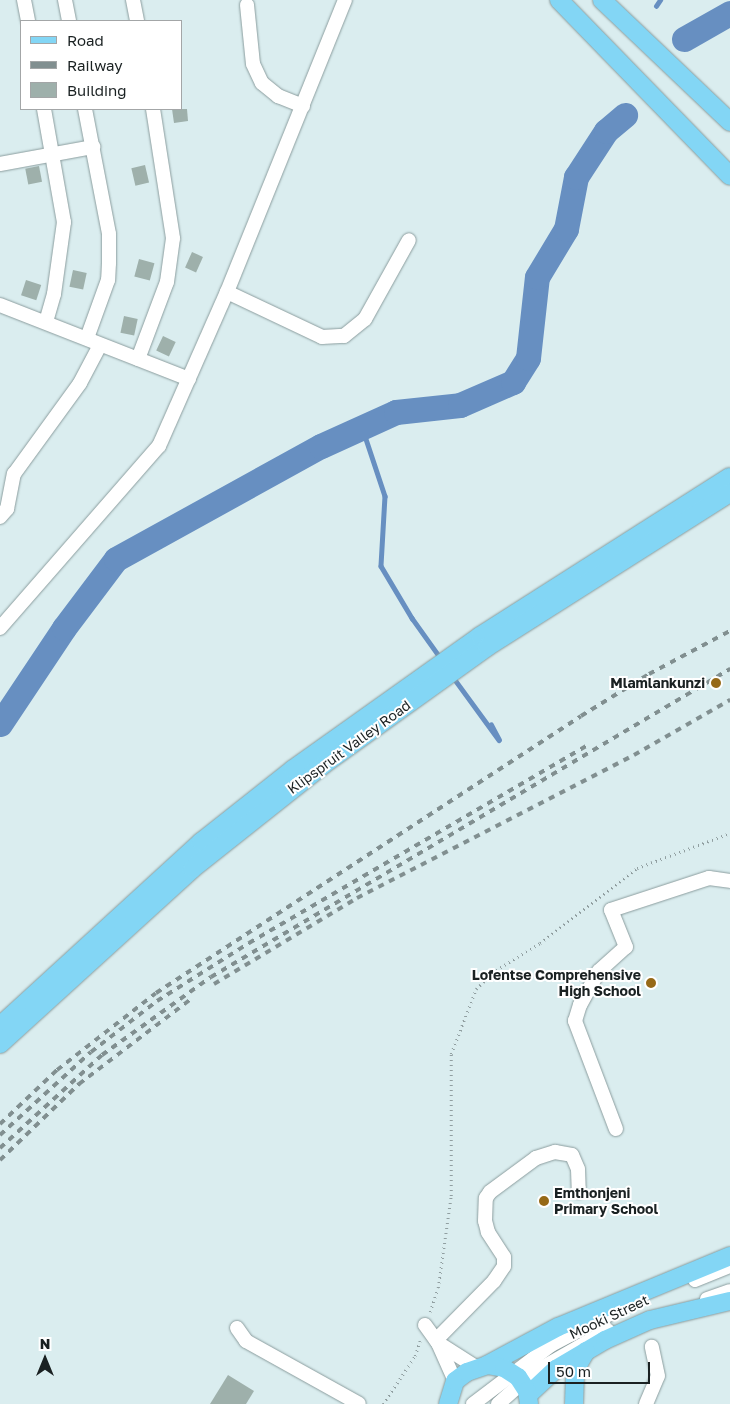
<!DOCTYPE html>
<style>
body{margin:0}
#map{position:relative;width:730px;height:1404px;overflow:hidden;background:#daedef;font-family:"Golos Text",sans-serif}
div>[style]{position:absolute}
.stream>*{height:4.5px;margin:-2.25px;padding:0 2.25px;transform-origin:2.25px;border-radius:2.25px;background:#678fc1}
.river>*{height:25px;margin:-12.5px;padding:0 12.5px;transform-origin:12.5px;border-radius:12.5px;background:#678fc1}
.building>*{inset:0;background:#9eb0ab;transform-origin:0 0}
.path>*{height:2.5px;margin-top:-1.25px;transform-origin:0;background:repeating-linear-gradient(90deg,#919fa1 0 1px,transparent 0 5px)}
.roads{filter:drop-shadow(0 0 1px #8b9d9e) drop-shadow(0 0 1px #8b9d9e)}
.minor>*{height:14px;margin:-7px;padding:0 7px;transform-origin:7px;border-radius:7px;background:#fff}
.major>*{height:18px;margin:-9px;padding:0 9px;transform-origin:9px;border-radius:9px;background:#83d6f5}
.rail>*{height:4px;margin-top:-2px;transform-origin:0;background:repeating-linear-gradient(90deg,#818f90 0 6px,transparent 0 12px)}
.dots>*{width:14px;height:14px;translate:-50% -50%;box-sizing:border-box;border:2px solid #fff;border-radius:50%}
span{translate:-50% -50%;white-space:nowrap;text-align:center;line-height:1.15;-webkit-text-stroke:4px #fff;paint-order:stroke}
.poi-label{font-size:14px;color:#1a2122;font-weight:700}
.right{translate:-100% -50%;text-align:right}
.left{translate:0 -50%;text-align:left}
.street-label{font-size:14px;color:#1a2122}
.legend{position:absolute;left:20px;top:20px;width:162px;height:90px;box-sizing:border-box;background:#fff;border:1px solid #a3a6a7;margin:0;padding:6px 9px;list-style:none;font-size:15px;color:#1a2122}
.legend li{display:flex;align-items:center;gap:10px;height:25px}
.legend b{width:25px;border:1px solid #a3a6a7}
.north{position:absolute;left:20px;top:1334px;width:50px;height:50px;-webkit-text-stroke:4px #fff;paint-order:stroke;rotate:0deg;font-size:14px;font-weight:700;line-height:20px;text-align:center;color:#1a2122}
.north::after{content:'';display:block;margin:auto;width:18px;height:22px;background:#1a2122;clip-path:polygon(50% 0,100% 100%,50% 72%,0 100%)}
.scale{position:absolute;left:548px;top:1362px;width:102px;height:22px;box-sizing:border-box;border:2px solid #1a2122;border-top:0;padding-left:6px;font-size:15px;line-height:18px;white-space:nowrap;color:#1a2122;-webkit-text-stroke:4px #fff;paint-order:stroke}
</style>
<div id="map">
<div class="stream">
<i style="left:656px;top:6px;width:7px;rotate:-56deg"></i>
<i style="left:362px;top:427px;width:73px;rotate:71.6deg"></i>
<i style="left:385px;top:496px;width:70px;rotate:93.3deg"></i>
<i style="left:381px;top:566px;width:61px;rotate:59.2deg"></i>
<i style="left:412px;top:618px;width:52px;rotate:54.5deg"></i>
<i style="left:453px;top:677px;width:78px;rotate:53.9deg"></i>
<i style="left:499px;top:740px;width:17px;rotate:-118deg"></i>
</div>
<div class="river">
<i style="left:684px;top:39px;width:53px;rotate:-29.5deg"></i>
<i style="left:0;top:724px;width:115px;rotate:-56.3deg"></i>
<i style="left:64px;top:628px;width:86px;rotate:-53deg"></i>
<i style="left:116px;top:559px;width:234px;rotate:-28.9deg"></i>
<i style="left:321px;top:446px;width:82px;rotate:-24.4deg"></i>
<i style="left:396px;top:412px;width:64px;rotate:-6.2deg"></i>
<i style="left:460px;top:405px;width:58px;rotate:-23.5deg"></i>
<i style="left:513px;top:382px;width:28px;rotate:-58deg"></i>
<i style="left:528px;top:358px;width:81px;rotate:-83.7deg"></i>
<i style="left:537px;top:277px;width:56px;rotate:-58.9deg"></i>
<i style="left:566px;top:229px;width:53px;rotate:-79.1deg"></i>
<i style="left:576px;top:177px;width:55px;rotate:-56.9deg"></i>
<i style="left:606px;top:131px;width:25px;rotate:-40deg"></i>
</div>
<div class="building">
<i style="clip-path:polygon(172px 109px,187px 109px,188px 121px,174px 123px)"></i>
<i style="left:145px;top:165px;width:18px;height:14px;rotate:77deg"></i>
<i style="left:39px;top:166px;width:16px;height:14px;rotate:79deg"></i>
<i style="left:192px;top:252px;width:12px;height:17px;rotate:24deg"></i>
<i style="left:139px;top:259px;width:16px;height:18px;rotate:15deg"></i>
<i style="left:73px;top:270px;width:14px;height:17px;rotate:12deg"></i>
<i style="left:26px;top:280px;width:16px;height:16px;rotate:18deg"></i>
<i style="left:124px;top:316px;width:14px;height:17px;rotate:12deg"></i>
<i style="left:163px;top:336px;width:14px;height:16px;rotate:25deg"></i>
<i style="clip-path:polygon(228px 1375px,254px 1391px,246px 1404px,210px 1404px)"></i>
</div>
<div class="path">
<i style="left:430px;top:1312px;width:25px;rotate:-72deg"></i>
<i style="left:438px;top:1288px;width:93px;rotate:-82deg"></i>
<i style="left:451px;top:1196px;width:142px;rotate:-90deg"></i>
<i style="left:451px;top:1054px;width:70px;rotate:-69deg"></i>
<i style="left:476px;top:989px;width:28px;rotate:-44deg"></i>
<i style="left:496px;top:970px;width:52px;rotate:-31.5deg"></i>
<i style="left:540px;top:943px;width:123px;rotate:-37.7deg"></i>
<i style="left:637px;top:868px;width:99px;rotate:-20.6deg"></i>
<i style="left:383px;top:1404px;width:58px;rotate:-56.3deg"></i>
<i style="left:415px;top:1356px;width:16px;rotate:-72deg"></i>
</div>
<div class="roads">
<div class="minor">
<i style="left:24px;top:0;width:21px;rotate:79deg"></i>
<i style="left:65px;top:0;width:21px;rotate:79deg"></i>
<i style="left:133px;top:0;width:21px;rotate:79deg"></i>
<i style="left:247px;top:5px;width:59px;rotate:84.2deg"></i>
<i style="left:253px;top:64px;width:21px;rotate:65deg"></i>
<i style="left:262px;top:83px;width:21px;rotate:39deg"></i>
<i style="left:278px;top:96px;width:27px;rotate:22deg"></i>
<i style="left:44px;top:109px;width:115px;rotate:80deg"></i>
<i style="left:64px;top:222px;width:73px;rotate:97.9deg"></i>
<i style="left:54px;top:294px;width:29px;rotate:106deg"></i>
<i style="left:85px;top:109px;width:127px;rotate:79.1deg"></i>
<i style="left:109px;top:234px;width:29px;rotate:90deg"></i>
<i style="left:109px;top:263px;width:17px;rotate:93deg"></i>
<i style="left:108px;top:280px;width:62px;rotate:109.9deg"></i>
<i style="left:0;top:164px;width:95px;rotate:-10.4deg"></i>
<i style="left:227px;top:292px;width:105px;rotate:25.3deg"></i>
<i style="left:322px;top:337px;width:22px;rotate:-3deg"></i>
<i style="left:344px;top:336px;width:27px;rotate:-39deg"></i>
<i style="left:365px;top:319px;width:90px;rotate:-60.9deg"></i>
<i style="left:0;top:305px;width:203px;rotate:21.4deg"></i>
<i style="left:138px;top:359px;width:82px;rotate:-69.4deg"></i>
<i style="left:167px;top:282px;width:44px;rotate:-82.2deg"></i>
<i style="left:173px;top:238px;width:131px;rotate:-98.8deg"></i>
<i style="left:0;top:517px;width:11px;rotate:-49deg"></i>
<i style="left:7px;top:509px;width:36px;rotate:-79deg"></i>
<i style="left:14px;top:474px;width:112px;rotate:-54deg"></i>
<i style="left:80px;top:383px;width:43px;rotate:-62.2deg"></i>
<i style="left:0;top:628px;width:242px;rotate:-48.9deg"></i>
<i style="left:159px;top:446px;width:168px;rotate:-66.2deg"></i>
<i style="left:227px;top:292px;width:315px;rotate:-68deg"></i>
<i style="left:616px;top:1129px;width:116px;rotate:-110.8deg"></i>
<i style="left:575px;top:1021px;width:17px;rotate:-73deg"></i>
<i style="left:580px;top:1005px;width:39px;rotate:-61deg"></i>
<i style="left:599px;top:971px;width:36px;rotate:-42deg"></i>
<i style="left:626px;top:947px;width:40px;rotate:-112deg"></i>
<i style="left:611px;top:910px;width:103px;rotate:-18.1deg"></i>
<i style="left:709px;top:878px;width:21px;rotate:8deg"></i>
<i style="left:695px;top:1280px;width:38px;rotate:-22deg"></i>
<i style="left:707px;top:1299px;width:24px;rotate:-19deg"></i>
<i style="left:425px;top:1325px;width:22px;rotate:54deg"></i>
<i style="left:438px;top:1343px;width:42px;rotate:65.9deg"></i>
<i style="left:237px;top:1328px;width:16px;rotate:55deg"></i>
<i style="left:246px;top:1341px;width:129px;rotate:29.1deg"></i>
<i style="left:436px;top:1340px;width:83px;rotate:-45.5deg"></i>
<i style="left:494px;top:1281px;width:18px;rotate:-56deg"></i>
<i style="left:504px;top:1266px;width:9px;rotate:-90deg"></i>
<i style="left:504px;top:1257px;width:30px;rotate:-123deg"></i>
<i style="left:488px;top:1232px;width:11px;rotate:-105deg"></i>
<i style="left:485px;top:1221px;width:23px;rotate:-88deg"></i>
<i style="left:486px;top:1198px;width:7px;rotate:-56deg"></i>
<i style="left:490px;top:1192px;width:57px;rotate:-36.5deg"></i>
<i style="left:536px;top:1158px;width:20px;rotate:-18deg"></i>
<i style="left:555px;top:1152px;width:17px;rotate:10deg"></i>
<i style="left:572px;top:1155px;width:15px;rotate:67deg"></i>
<i style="left:578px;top:1169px;width:23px;rotate:88deg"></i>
<i style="left:438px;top:1343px;width:45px;rotate:32.3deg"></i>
<i style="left:473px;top:1404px;width:98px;rotate:-37.1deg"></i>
<i style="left:551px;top:1345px;width:69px;rotate:-27.7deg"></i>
<i style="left:498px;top:1404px;width:47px;rotate:-41.5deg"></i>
<i style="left:533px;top:1373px;width:86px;rotate:-29.8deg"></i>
<i style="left:646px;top:1404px;width:30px;rotate:-67deg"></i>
<i style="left:658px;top:1376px;width:30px;rotate:-102deg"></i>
</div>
<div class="major">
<i style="left:559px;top:0;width:245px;rotate:45.8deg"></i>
<i style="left:602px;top:0;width:177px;rotate:43.6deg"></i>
<i style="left:0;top:1026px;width:273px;rotate:-42.5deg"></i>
<i style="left:201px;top:842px;width:117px;rotate:-38.4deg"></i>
<i style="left:293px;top:769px;width:229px;rotate:-35.4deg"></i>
<i style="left:480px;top:636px;width:296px;rotate:-32.5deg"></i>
<i style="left:0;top:1044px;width:260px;rotate:-42.3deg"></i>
<i style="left:192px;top:869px;width:167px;rotate:-38.4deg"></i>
<i style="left:323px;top:765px;width:202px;rotate:-35.7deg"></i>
<i style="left:487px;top:647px;width:288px;rotate:-32.4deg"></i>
<i style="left:487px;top:1365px;width:81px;rotate:-28.2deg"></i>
<i style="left:558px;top:1327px;width:186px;rotate:-22.4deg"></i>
<i style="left:528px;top:1395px;width:38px;rotate:-43deg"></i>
<i style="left:556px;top:1369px;width:57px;rotate:-30.6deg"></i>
<i style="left:605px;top:1340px;width:49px;rotate:-24deg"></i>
<i style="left:650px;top:1320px;width:82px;rotate:-13.4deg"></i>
<i style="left:448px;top:1404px;width:24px;rotate:-73deg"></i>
<i style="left:455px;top:1381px;width:15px;rotate:-37deg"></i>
<i style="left:467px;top:1372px;width:21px;rotate:-19deg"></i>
<i style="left:487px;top:1365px;width:17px;rotate:10deg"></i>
<i style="left:504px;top:1368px;width:17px;rotate:33deg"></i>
<i style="left:518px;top:1377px;width:17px;rotate:57deg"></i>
<i style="left:527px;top:1391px;width:13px;rotate:81deg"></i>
<i style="left:574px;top:1404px;width:34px;rotate:-88deg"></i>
<i style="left:575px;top:1370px;width:22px;rotate:-60deg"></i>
</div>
</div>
<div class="rail">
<i style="left:214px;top:984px;width:167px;rotate:-31deg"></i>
<i style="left:357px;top:898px;width:312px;rotate:-27.3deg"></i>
<i style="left:634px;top:755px;width:111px;rotate:-29.8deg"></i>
<i style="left:0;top:1124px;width:79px;rotate:-43.5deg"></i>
<i style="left:57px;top:1070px;width:125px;rotate:-37.9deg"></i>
<i style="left:156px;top:993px;width:507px;rotate:-33.09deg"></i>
<i style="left:581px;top:716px;width:80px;rotate:-31.7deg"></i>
<i style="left:649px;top:674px;width:92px;rotate:-28deg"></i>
<i style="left:0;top:1135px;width:123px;rotate:-42.4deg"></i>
<i style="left:91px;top:1052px;width:83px;rotate:-37.7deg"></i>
<i style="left:157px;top:1001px;width:109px;rotate:-32.2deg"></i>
<i style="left:249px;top:943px;width:393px;rotate:-30.3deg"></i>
<i style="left:0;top:1148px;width:138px;rotate:-42.4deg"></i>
<i style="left:102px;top:1055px;width:134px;rotate:-35.6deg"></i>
<i style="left:211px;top:977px;width:604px;rotate:-30.69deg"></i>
<i style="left:0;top:1160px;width:110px;rotate:-43.9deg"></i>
<i style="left:79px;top:1084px;width:141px;rotate:-37.2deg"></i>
</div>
<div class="dots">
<i style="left:716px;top:683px;background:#966917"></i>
<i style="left:651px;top:983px;background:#966917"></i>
<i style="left:544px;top:1201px;background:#966917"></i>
</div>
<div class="poi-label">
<span class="right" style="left:705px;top:683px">Mlamlankunzi</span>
<span class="right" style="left:641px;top:983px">Lofentse Comprehensive<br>High School</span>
<span class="left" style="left:554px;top:1201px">Emthonjeni<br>Primary School</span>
</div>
<div class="street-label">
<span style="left:349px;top:747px;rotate:-36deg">Klipspruit Valley Road</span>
<span style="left:609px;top:1317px;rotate:-25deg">Mooki Street</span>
</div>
<ul class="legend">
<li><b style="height:6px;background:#83d6f5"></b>Road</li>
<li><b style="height:6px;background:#818f90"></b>Railway</li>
<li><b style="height:14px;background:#9eb0ab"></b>Building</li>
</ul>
<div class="north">N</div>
<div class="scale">50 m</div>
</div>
